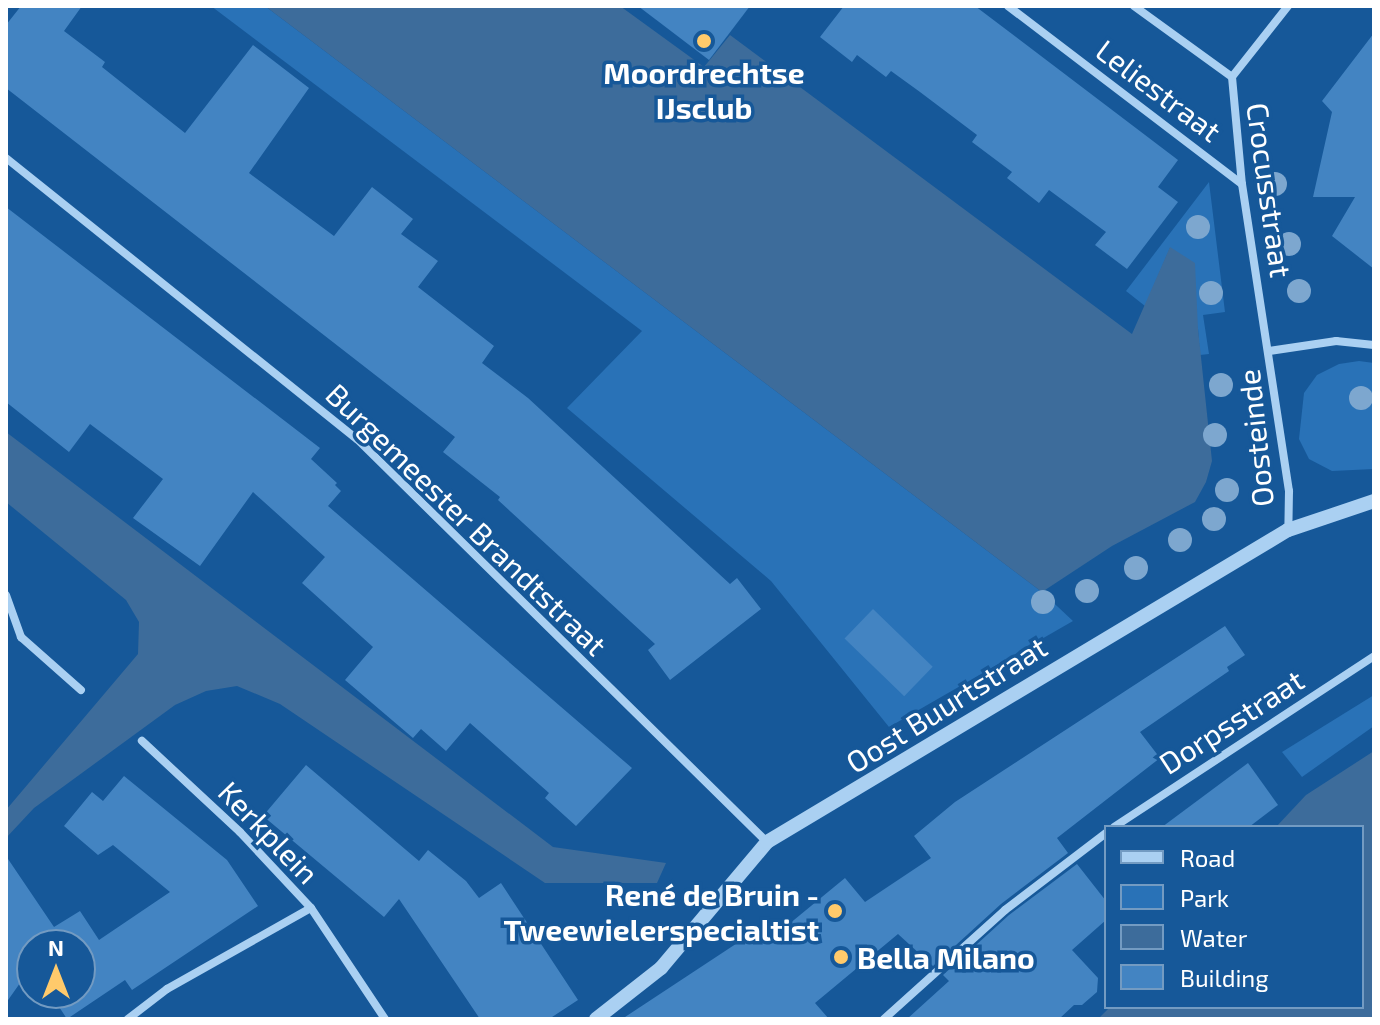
<!DOCTYPE html>
<meta charset="utf-8">
<style>
body{margin:0}
#map{position:relative;width:1380px;height:1025px;overflow:hidden;background:#165899;font-family:"Exo 2",sans-serif}
div>[style]{position:absolute}
.green>*{inset:0;background:#2972b7}
.water>*{inset:0;background:#3d6c9b}
.building>*{inset:0;background:#4384c2;transform-origin:0 0}
.minor>*{height:8px;margin:-4px;padding:0 4px;transform-origin:4px;border-radius:4px;background:#aad0f2}
.tertiary>*{height:14px;margin:-7px;padding:0 7px;transform-origin:7px;border-radius:7px;background:#aad0f2}
.trees>*{width:24px;height:24px;margin:-12px;border-radius:50%;background:#7da7cf}
.dots>*{width:22px;height:22px;translate:-50% -50%;box-sizing:border-box;border:4px solid #165899;border-radius:50%}
span{translate:-50% -50%;white-space:nowrap;text-align:center;line-height:1.15;-webkit-text-stroke:7px #165899;paint-order:stroke}
.poi-label{font-size:30px;color:#fff;font-weight:700}
.right{translate:-100% -50%;text-align:right}
.left{translate:0 -50%;text-align:left}
.street-label{font-size:30px;color:#fff}
.frame{position:absolute;inset:0;border:8px solid #fff;pointer-events:none}
.legend{position:absolute;left:1104px;top:825px;width:260px;height:184px;box-sizing:border-box;background:#165899;border:2px solid #739bc2;margin:0;padding:10px 14px;list-style:none;font-size:24px;color:#fff}
.legend li{display:flex;align-items:center;gap:16px;height:40px}
.legend b{width:40px;border:2px solid #739bc2}
.north{position:absolute;left:16px;top:929px;width:80px;height:80px;box-sizing:border-box;background:#165899;border:2px solid #739bc2;border-radius:50%;rotate:0deg;font-size:22px;font-weight:700;line-height:32px;text-align:center;color:#fff}
.north::after{content:'';display:block;margin:auto;width:28px;height:36px;background:#ffca6b;clip-path:polygon(50% 0,100% 100%,50% 72%,0 100%)}
</style>
<div id="map">
<div class="green">
<i style="clip-path:polygon(211px 6px,265px 6px,1042px 592px,1073px 621px,889px 727px,771px 581px,567px 408px,642px 331px)"></i>
<i style="clip-path:polygon(1209px 182px,1225px 312px,1203px 315px,1209px 354px,1200px 355px,1198px 329px,1170px 248px,1145px 306px,1126px 291px)"></i>
<i style="clip-path:polygon(1359px 361px,1374px 363px,1374px 469px,1332px 471px,1309px 459px,1299px 439px,1304px 393px,1317px 375px,1339px 364px)"></i>
<i style="clip-path:polygon(1374px 695px,1374px 726px,1302px 777px,1282px 752px)"></i>
</div>
<div class="water">
<i style="clip-path:polygon(265px 6px,620px 6px,704px 67px,730px 35px,1132px 334px,1170px 247px,1195px 263px,1198px 329px,1212px 461px,1206px 482px,1195px 502px,1112px 546px,1042px 592px)"></i>
<i style="clip-path:polygon(6px 432px,553px 847px,666px 863px,657px 883px,545px 883px,280px 704px,237px 686px,206px 691px,175px 705px,34px 808px,6px 838px,6px 810px,138px 654px,139px 622px,126px 600px,6px 502px)"></i>
<i style="clip-path:polygon(1374px 751px,1374px 1019px,1098px 1019px,1110px 1007px,1362px 1007px,1362px 827px,1276px 827px,1306px 795px)"></i>
</div>
<div class="building">
<i style="clip-path:polygon(21px 6px,82px 6px,64px 31px,105px 62px,102px 67px,185px 133px,253px 45px,309px 88px,249px 173px,334px 236px,372px 187px,413px 219px,401px 234px,438px 261px,418px 287px,494px 346px,482px 363px,528px 398px,730px 584px,737px 578px,761px 609px,670px 680px,648px 650px,655px 644px,498px 500px,500px 497px,443px 452px,455px 437px,6px 88px,6px 25px)"></i>
<i style="clip-path:polygon(638px 6px,750px 6px,709px 60px)"></i>
<i style="clip-path:polygon(844px 6px,975px 6px,1178px 160px,1158px 187px,1178px 202px,1127px 269px,1095px 245px,1106px 232px,1049px 190px,1039px 203px,1007px 178px,1012px 172px,972px 142px,977px 135px,920px 92px,891px 71px,886px 77px,857px 55px,852px 62px,820px 37px)"></i>
<i style="clip-path:polygon(1374px 33px,1374px 269px,1332px 236px,1355px 197px,1313px 197px,1332px 112px,1322px 101px)"></i>
<i style="clip-path:polygon(6px 207px,320px 448px,311px 459px,337px 483px,335px 485px,341px 491px,328px 506px,632px 768px,576px 826px,545px 798px,549px 793px,470px 723px,446px 751px,421px 729px,413px 738px,345px 680px,373px 647px,302px 583px,325px 557px,253px 492px,200px 566px,133px 518px,163px 479px,90px 424px,69px 452px,6px 402px)"></i>
<i style="left:873px;top:609px;width:83px;height:41px;rotate:44deg"></i>
<i style="clip-path:polygon(1225px 626px,1245px 655px,1227px 667px,1229px 671px,1140px 732px,1160px 758px,1057px 838px,1068px 853px,1001px 904px,933px 966px,898px 934px,815px 1003px,829px 1019px,622px 1019px,757px 930px,766px 943px,845px 878px,865px 902px,931px 858px,914px 836px,955px 802px)"></i>
<i style="clip-path:polygon(1248px 763px,1278px 805px,1249px 827px,1162px 827px)"></i>
<i style="clip-path:polygon(306px 765px,419px 861px,428px 850px,466px 881px,479px 898px,501px 883px,578px 1000px,549px 1019px,480px 1019px,399px 899px,384px 917px,263px 816px)"></i>
<i style="clip-path:polygon(124px 776px,227px 860px,258px 906px,132px 990px,125px 980px,67px 1019px,50px 993px,80px 993px,80px 945px,32px 945px,32px 966px,6px 1003px,6px 856px,54px 927px,80px 911px,99px 940px,170px 892px,113px 845px,98px 855px,64px 826px,92px 792px,103px 801px)"></i>
<i style="clip-path:polygon(1077px 864px,1106px 901px,1106px 920px,1072px 950px,1098px 978px,1097px 992px,1082px 1005px,1074px 1005px,1059px 1019px,907px 1019px,949px 981px,943px 975px,1009px 915px)"></i>
</div>
<div class="minor">
<i style="left:1008px;top:6px;width:294px;rotate:37.3deg"></i>
<i style="left:1134px;top:6px;width:121px;rotate:35.9deg"></i>
<i style="left:1288px;top:6px;width:90px;rotate:128.3deg"></i>
<i style="left:1232px;top:77px;width:107px;rotate:84.7deg"></i>
<i style="left:1242px;top:184px;width:311px;rotate:81.3deg"></i>
<i style="left:1289px;top:491px;width:39px;rotate:91deg"></i>
<i style="left:6px;top:158px;width:450px;rotate:38.7deg"></i>
<i style="left:357px;top:439px;width:575px;rotate:44.51deg"></i>
<i style="left:1269px;top:351px;width:68px;rotate:-8.5deg"></i>
<i style="left:1336px;top:341px;width:38px;rotate:6deg"></i>
<i style="left:6px;top:595px;width:45px;rotate:70.3deg"></i>
<i style="left:21px;top:637px;width:80px;rotate:41.5deg"></i>
<i style="left:1114px;top:827px;width:311px;rotate:-33.3deg"></i>
<i style="left:311px;top:908px;width:133px;rotate:56.3deg"></i>
<i style="left:128px;top:1019px;width:49px;rotate:-37.6deg"></i>
<i style="left:167px;top:989px;width:165px;rotate:-29.4deg"></i>
<i style="left:311px;top:908px;width:104px;rotate:-133.1deg"></i>
<i style="left:240px;top:832px;width:134px;rotate:-137.1deg"></i>
<i style="left:884px;top:1019px;width:163px;rotate:-42deg"></i>
<i style="left:1005px;top:910px;width:127px;rotate:-37.3deg"></i>
</div>
<div class="tertiary">
<i style="left:596px;top:1019px;width:83px;rotate:-38.1deg"></i>
<i style="left:661px;top:968px;width:165px;rotate:-49.9deg"></i>
<i style="left:767px;top:842px;width:607px;rotate:-30.92deg"></i>
<i style="left:1288px;top:530px;width:91px;rotate:-18.6deg"></i>
</div>
<div class="trees">
<i style="left:1275px;top:184px"></i>
<i style="left:1198px;top:227px"></i>
<i style="left:1289px;top:244px"></i>
<i style="left:1299px;top:291px"></i>
<i style="left:1211px;top:293px"></i>
<i style="left:1221px;top:385px"></i>
<i style="left:1361px;top:398px"></i>
<i style="left:1215px;top:435px"></i>
<i style="left:1227px;top:490px"></i>
<i style="left:1214px;top:519px"></i>
<i style="left:1180px;top:540px"></i>
<i style="left:1136px;top:568px"></i>
<i style="left:1087px;top:591px"></i>
<i style="left:1043px;top:602px"></i>
</div>
<div class="dots">
<i style="left:704px;top:41px;background:#ffca6b"></i>
<i style="left:835px;top:911px;background:#ffca6b"></i>
<i style="left:841px;top:957px;background:#ffca6b"></i>
</div>
<div class="poi-label">
<span style="left:704px;top:89px">Moordrechtse<br>IJsclub</span>
<span class="right" style="left:819px;top:911px">René de Bruin -<br>Tweewielerspecialtist</span>
<span class="left" style="left:857px;top:957px">Bella Milano</span>
</div>
<div class="street-label">
<span style="left:1159px;top:90px;rotate:37deg">Leliestraat</span>
<span style="left:1270px;top:190px;rotate:82deg">Crocusstraat</span>
<span style="left:1255px;top:438px;rotate:-96deg">Oosteinde</span>
<span style="left:467px;top:519px;rotate:44deg">Burgemeester Brandtstraat</span>
<span style="left:946px;top:704px;rotate:-32deg">Oost Buurtstraat</span>
<span style="left:1231px;top:721px;rotate:-33deg">Dorpsstraat</span>
<span style="left:269px;top:832px;rotate:46deg">Kerkplein</span>
</div>
<div class="frame"></div>
<ul class="legend">
<li><b style="height:10px;background:#aad0f2"></b>Road</li>
<li><b style="height:22px;background:#2972b7"></b>Park</li>
<li><b style="height:22px;background:#3d6c9b"></b>Water</li>
<li><b style="height:22px;background:#4384c2"></b>Building</li>
</ul>
<div class="north">N</div>
</div>
